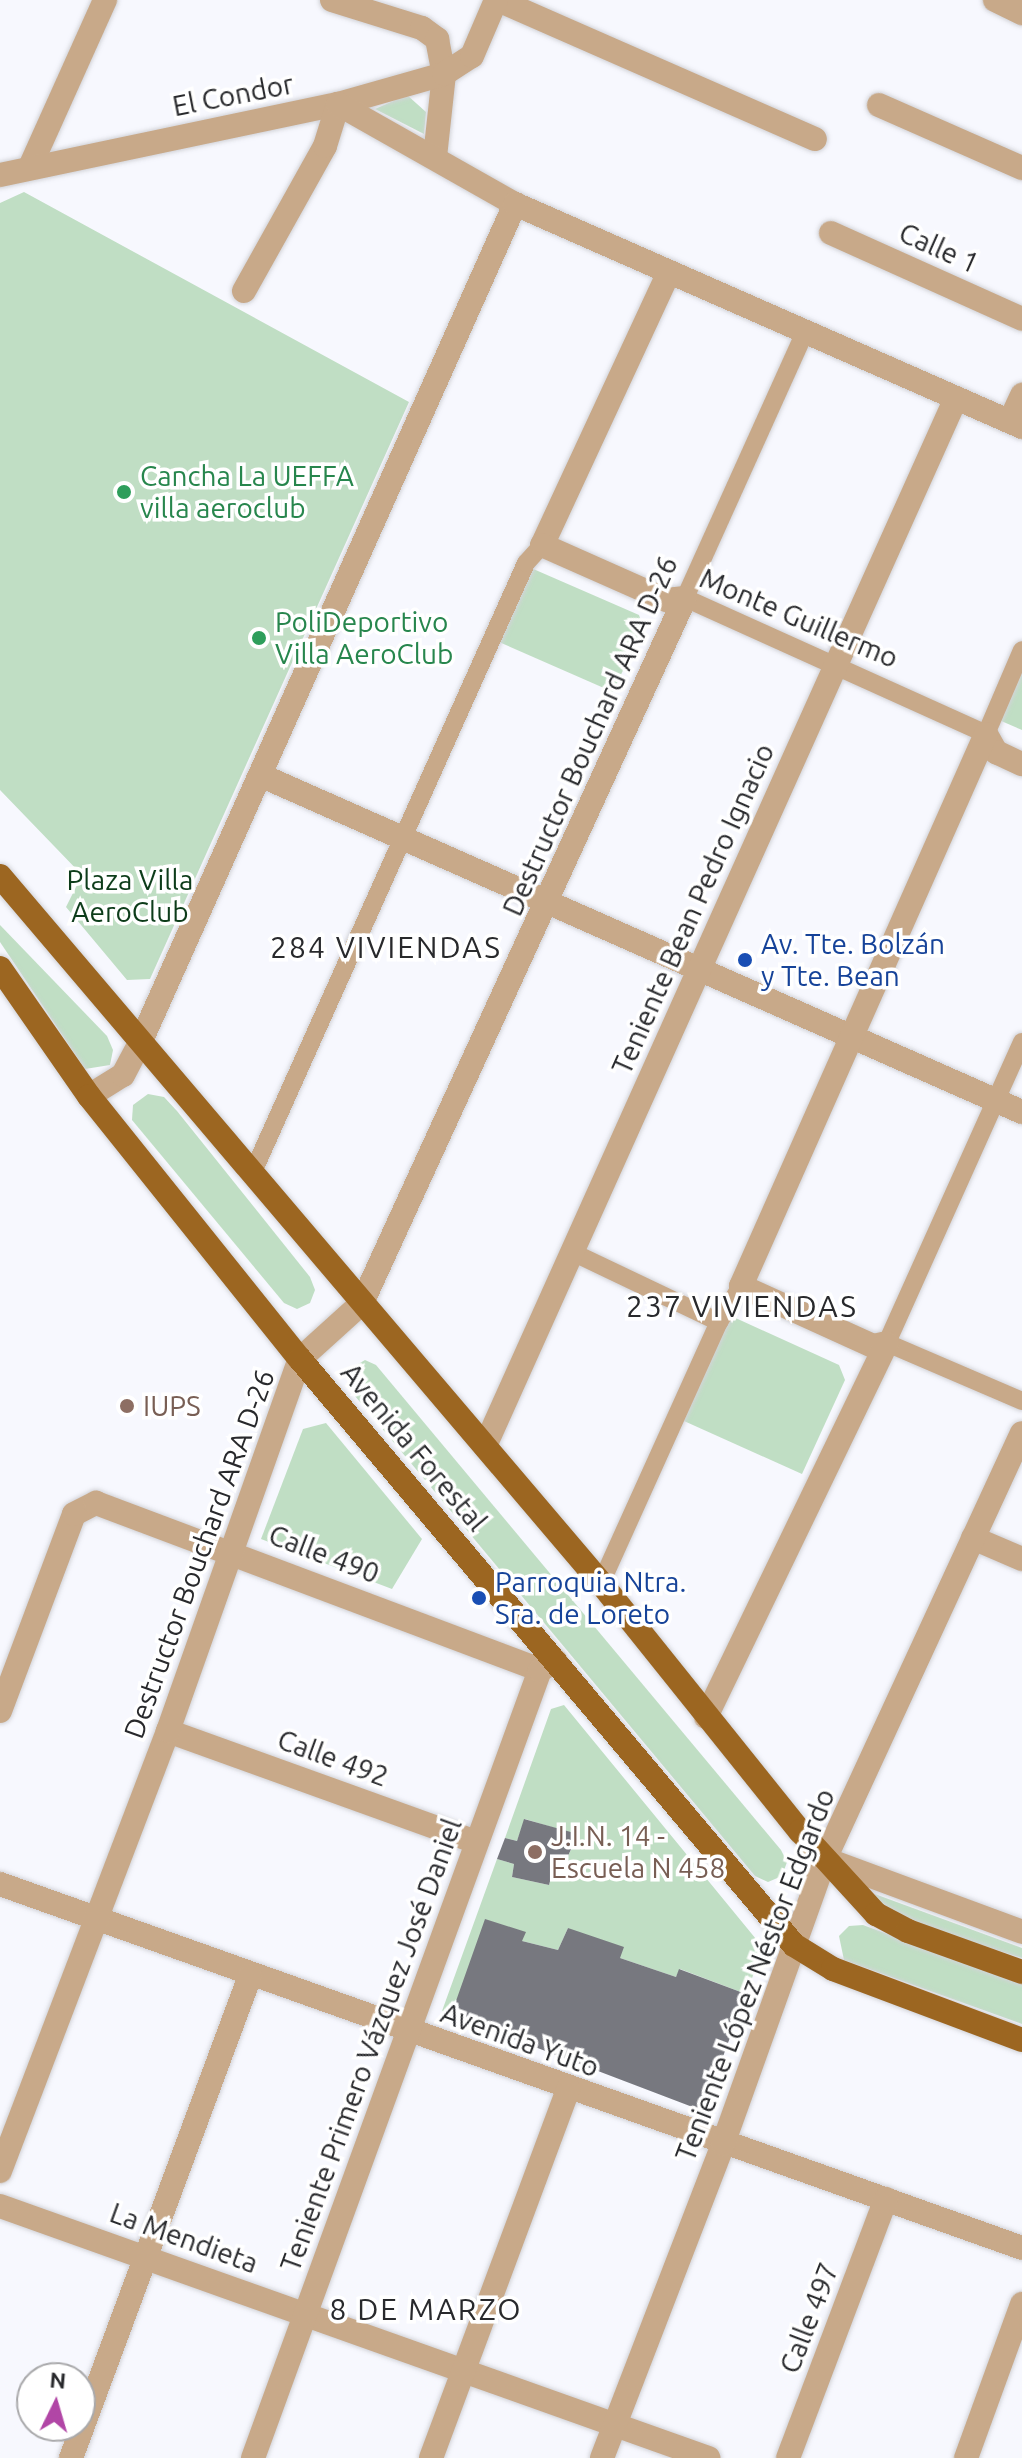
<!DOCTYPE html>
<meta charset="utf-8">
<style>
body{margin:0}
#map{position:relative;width:1022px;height:2458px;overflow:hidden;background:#f7f8fe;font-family:Ubuntu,sans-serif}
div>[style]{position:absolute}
.green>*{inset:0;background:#c0dec4}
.building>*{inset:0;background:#77787f}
.roads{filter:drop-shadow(0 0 2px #d2d3d8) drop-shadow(0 0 2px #d2d3d8)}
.pedestrian>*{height:18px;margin:-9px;padding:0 9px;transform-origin:9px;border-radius:9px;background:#c8a989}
.minor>*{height:24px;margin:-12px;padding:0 12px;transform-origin:12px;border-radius:12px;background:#c8a989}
.tertiary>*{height:24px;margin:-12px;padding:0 12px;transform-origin:12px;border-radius:12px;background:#c8a989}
.primary>*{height:24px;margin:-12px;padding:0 12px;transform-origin:12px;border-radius:12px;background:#9c6621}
.dots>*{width:22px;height:22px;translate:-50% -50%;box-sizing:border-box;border:4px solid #fff;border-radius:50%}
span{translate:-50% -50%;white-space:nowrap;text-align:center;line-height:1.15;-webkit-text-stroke:7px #fff;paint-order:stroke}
.street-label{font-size:28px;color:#28292c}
.leisure-label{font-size:28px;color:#27864d}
.left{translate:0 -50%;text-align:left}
.park-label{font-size:28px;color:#0d3c1a}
.transit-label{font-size:28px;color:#164399}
.education-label{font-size:28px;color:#785e54}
.neighbourhood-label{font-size:30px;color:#28292c;letter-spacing:2px}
.north{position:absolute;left:16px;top:2362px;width:80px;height:80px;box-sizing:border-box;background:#fff;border:2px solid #a9a9ab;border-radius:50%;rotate:5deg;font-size:22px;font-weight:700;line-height:32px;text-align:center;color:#28292c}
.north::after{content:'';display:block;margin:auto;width:28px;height:36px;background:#b146a6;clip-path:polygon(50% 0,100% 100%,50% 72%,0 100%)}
</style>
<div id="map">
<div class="green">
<i style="clip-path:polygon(407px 95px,426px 112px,424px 134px,375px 109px)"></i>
<i style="clip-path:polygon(24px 192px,409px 402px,150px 979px,127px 980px,66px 907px,82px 875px,0 790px,0 203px)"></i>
<i style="clip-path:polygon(531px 568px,639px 615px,643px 627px,613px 692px,499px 642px)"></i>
<i style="clip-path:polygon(1022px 668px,1022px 730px,999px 720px)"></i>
<i style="clip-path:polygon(0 925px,107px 1036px,113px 1050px,110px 1065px,85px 1069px,0 942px)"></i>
<i style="clip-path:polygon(148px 1094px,164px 1097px,177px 1111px,310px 1277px,315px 1290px,310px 1303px,297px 1309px,284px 1303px,132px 1120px,133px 1105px)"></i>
<i style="clip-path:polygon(729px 1315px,839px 1365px,845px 1380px,802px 1474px,684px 1421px)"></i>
<i style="clip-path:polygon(365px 1360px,376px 1365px,781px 1850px,787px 1862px,782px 1876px,768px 1882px,755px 1876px,350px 1390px,348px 1370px)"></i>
<i style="clip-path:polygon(326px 1423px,422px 1539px,392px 1589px,261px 1539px,303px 1429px)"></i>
<i style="clip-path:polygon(564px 1705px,756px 1939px,760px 1957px,746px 1994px,680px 1969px,676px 1977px,620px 1958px,568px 1928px,558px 1950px,522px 1941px,451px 2015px,442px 2011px,497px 1859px,514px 1864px,512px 1877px,549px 1885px,557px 1855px,567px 1858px,578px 1835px,525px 1819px,517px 1841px,505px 1838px,551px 1709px)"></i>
<i style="clip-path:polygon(872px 1893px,1022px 1948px,1022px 1958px,918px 1925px,870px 1898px)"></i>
<i style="clip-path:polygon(863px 1925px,1022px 1984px,1022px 2024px,844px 1960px,839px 1936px,849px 1926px)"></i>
</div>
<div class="building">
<i style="clip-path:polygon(524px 1819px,578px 1834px,567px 1858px,557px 1855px,549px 1885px,512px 1877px,514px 1864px,497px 1859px,505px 1838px,517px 1841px)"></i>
<i style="clip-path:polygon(485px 1919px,526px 1932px,522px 1941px,558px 1950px,568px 1928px,624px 1947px,620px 1958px,676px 1977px,679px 1969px,746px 1994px,703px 2111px,451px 2015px)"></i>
</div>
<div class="roads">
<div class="pedestrian">
<i style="left:805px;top:332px;width:292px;rotate:114.3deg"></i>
<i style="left:685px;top:598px;width:330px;rotate:24.3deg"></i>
<i style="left:986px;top:734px;width:91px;rotate:-66.8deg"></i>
<i style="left:1022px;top:1042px;width:330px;rotate:114.2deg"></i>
<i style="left:887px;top:1343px;width:147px;rotate:23.2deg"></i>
<i style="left:253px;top:1172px;width:667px;rotate:-65.85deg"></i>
<i style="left:526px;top:563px;width:24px;rotate:-48deg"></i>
<i style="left:572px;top:1252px;width:163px;rotate:25.5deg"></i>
<i style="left:601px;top:1583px;width:286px;rotate:-65.7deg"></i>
<i style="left:719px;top:1322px;width:42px;rotate:-58.6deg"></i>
</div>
<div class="minor">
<i style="left:332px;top:0;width:94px;rotate:17.3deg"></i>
<i style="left:422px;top:28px;width:19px;rotate:36deg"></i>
<i style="left:437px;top:39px;width:36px;rotate:79deg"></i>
<i style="left:444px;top:74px;width:83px;rotate:96.2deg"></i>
<i style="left:498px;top:0;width:346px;rotate:23.7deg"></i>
<i style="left:995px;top:0;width:30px;rotate:26deg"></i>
<i style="left:879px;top:105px;width:156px;rotate:23.8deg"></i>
<i style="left:30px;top:167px;width:183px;rotate:-65.8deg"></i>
<i style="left:0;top:175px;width:345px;rotate:-11.9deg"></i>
<i style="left:338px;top:104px;width:110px;rotate:-15.8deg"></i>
<i style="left:444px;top:74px;width:33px;rotate:-33deg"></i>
<i style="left:472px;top:56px;width:61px;rotate:-66.8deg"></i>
<i style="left:831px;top:233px;width:209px;rotate:24.2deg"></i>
<i style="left:669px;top:272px;width:301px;rotate:114.9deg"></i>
<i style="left:542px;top:545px;width:136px;rotate:23.9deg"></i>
<i style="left:666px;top:600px;width:19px;rotate:-6deg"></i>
<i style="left:244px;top:291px;width:166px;rotate:-60.8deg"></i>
<i style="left:325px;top:146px;width:44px;rotate:-72.8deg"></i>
<i style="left:338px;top:104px;width:203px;rotate:29.5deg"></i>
<i style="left:1010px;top:421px;width:29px;rotate:-65deg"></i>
<i style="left:986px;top:734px;width:21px;rotate:61deg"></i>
<i style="left:996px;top:752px;width:29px;rotate:25deg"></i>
<i style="left:260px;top:775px;width:833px;rotate:23.86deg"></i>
<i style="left:887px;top:1343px;width:14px;rotate:168deg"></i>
<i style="left:873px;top:1346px;width:145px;rotate:-155.6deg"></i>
<i style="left:741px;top:1286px;width:604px;rotate:-66.07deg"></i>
<i style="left:485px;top:1446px;width:1149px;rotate:-65.8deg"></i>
<i style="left:973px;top:1538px;width:53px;rotate:23.2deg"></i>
<i style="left:0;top:1711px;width:210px;rotate:-69.4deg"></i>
<i style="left:74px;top:1514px;width:25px;rotate:-27deg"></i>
<i style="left:96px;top:1503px;width:474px;rotate:20.6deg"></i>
<i style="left:706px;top:1717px;width:415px;rotate:-64.2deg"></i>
<i style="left:168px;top:1731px;width:328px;rotate:19.8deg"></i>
<i style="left:0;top:1884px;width:1085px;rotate:19.6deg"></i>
<i style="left:0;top:2171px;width:471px;rotate:-69.1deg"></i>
<i style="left:168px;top:1731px;width:395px;rotate:-70.5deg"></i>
<i style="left:300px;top:1359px;width:84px;rotate:-42.1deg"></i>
<i style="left:362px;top:1303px;width:775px;rotate:-65.38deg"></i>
<i style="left:0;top:2206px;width:752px;rotate:19.59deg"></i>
<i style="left:71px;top:2458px;width:514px;rotate:-69.63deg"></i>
<i style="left:253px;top:2458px;width:839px;rotate:-69.99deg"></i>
<i style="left:540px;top:1670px;width:18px;rotate:-29deg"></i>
<i style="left:431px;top:2458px;width:394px;rotate:-69.6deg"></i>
<i style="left:602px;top:2458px;width:337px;rotate:-68.9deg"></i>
<i style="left:723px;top:2144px;width:303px;rotate:-70.3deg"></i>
<i style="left:825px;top:1859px;width:469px;rotate:-65.2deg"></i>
<i style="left:788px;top:2458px;width:277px;rotate:-69.3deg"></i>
<i style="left:966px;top:2458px;width:164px;rotate:-70deg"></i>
</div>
<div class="tertiary">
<i style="left:89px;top:1096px;width:40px;rotate:-32deg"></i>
<i style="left:123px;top:1075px;width:38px;rotate:-62deg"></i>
<i style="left:141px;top:1041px;width:917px;rotate:-65.92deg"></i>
<i style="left:515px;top:204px;width:554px;rotate:23.74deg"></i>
<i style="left:825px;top:1859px;width:210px;rotate:20.3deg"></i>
</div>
<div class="primary">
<i style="left:0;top:876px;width:928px;rotate:49.63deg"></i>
<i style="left:601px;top:1583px;width:318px;rotate:51.3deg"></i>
<i style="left:800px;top:1831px;width:113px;rotate:47.5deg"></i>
<i style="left:876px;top:1914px;width:36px;rotate:28deg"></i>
<i style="left:908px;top:1931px;width:121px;rotate:19.8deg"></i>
<i style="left:0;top:968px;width:156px;rotate:55.2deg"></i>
<i style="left:89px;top:1096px;width:337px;rotate:51.3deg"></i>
<i style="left:300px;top:1359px;width:766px;rotate:49.87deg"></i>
<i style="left:794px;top:1945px;width:46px;rotate:31.6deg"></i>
<i style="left:833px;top:1969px;width:202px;rotate:20.6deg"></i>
</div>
</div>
<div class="dots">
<i style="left:124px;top:492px;background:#2e9e5b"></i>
<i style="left:259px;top:638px;background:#2e9e5b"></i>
<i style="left:745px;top:960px;background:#1a4fb4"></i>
<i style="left:127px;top:1406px;background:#8d6e63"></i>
<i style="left:479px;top:1598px;background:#1a4fb4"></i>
<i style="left:535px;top:1852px;background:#8d6e63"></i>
</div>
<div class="street-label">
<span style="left:233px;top:95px;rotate:-11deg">El Condor</span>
<span style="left:939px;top:248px;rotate:24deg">Calle 1</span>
<span style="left:799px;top:618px;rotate:23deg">Monte Guillermo</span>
<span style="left:590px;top:736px;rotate:-66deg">Destructor Bouchard ARA D-26</span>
<span style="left:693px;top:909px;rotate:-66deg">Teniente Bean Pedro Ignacio</span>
<span style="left:414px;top:1447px;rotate:50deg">Avenida Forestal</span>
<span style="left:199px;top:1554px;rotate:-70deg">Destructor Bouchard ARA D-26</span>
<span style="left:324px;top:1554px;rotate:21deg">Calle 490</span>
<span style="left:333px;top:1758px;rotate:20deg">Calle 492</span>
<span style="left:755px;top:1975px;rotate:-69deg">Teniente López Néstor Edgardo</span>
<span style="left:520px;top:2040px;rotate:20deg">Avenida Yuto</span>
<span style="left:371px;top:2045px;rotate:-70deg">Teniente Primero Vázquez José Daniel</span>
<span style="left:184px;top:2238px;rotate:20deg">La Mendieta</span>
<span style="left:809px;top:2318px;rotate:-69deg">Calle 497</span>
</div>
<div class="leisure-label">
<span class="left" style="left:140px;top:492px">Cancha La UEFFA<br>villa aeroclub</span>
<span class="left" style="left:275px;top:638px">PoliDeportivo<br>Villa AeroClub</span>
</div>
<div class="park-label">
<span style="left:130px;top:896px">Plaza Villa<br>AeroClub</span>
</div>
<div class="transit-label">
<span class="left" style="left:761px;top:960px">Av. Tte. Bolzán<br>y Tte. Bean</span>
<span class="left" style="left:495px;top:1598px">Parroquia Ntra.<br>Sra. de Loreto</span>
</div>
<div class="education-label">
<span class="left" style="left:143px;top:1406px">IUPS</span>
<span class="left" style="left:551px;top:1852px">J.I.N. 14 -<br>Escuela N 458</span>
</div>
<div class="neighbourhood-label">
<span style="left:386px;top:947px">284 VIVIENDAS</span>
<span style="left:742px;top:1306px">237 VIVIENDAS</span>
<span style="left:426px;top:2309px">8 DE MARZO</span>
</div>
<div class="north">N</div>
</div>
